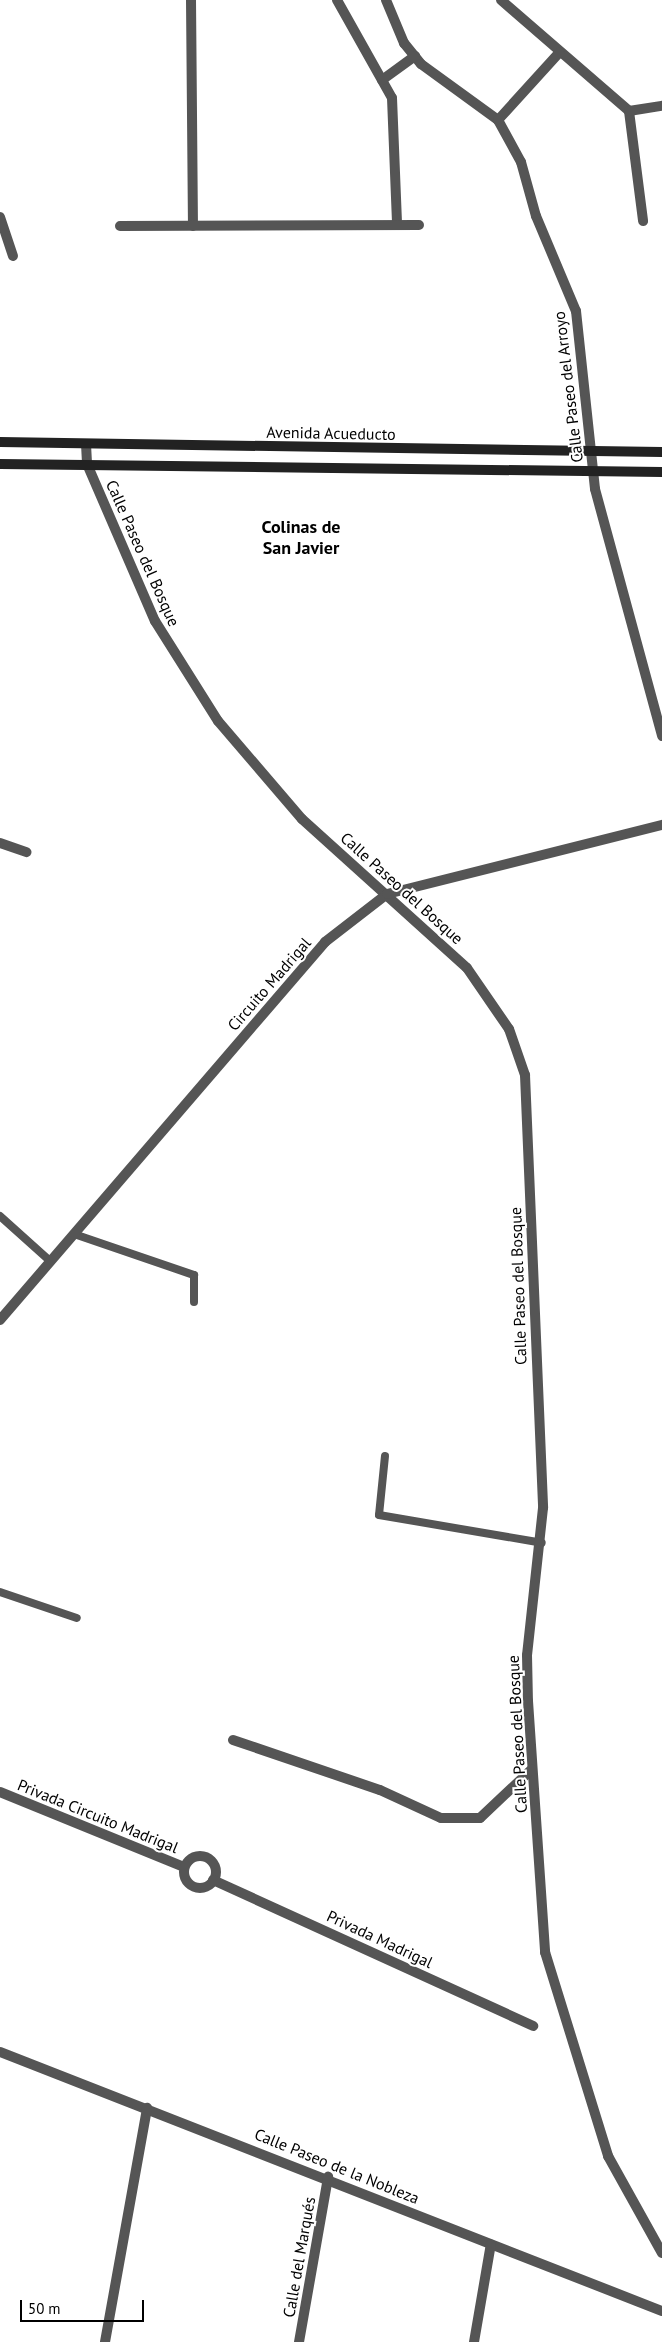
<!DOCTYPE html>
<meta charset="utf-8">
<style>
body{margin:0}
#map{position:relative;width:662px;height:2342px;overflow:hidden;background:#fff;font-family:"PT Sans",sans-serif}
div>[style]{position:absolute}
.service>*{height:8px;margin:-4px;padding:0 4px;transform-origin:4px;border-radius:4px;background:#555}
.minor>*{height:10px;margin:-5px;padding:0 5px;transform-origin:5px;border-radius:5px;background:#555}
.minor>.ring{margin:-5px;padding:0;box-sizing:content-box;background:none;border:10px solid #555;border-radius:50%}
.secondary>*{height:10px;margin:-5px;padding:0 5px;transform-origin:5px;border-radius:5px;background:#222}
span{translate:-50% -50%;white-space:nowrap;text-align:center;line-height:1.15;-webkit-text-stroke:4px #fff;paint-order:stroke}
.street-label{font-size:16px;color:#000}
.neighbourhood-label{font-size:18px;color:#000;font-weight:700}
.scale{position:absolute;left:20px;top:2300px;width:124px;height:22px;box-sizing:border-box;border:2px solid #000;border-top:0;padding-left:6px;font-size:15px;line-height:18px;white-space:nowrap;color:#000;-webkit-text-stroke:4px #fff;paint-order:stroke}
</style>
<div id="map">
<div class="service">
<i style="left:0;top:1216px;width:67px;rotate:42deg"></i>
<i style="left:74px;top:1234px;width:127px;rotate:18.9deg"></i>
<i style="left:194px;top:1275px;width:27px;rotate:90deg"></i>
<i style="left:385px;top:1456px;width:59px;rotate:95.8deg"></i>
<i style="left:379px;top:1515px;width:165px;rotate:9.7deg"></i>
<i style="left:0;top:1592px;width:81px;rotate:18.7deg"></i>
</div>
<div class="minor">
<i style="left:191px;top:0;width:226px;rotate:89.5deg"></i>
<i style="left:337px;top:0;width:112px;rotate:60.7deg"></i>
<i style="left:392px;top:98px;width:127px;rotate:87.7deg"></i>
<i style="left:386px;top:0;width:47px;rotate:67.3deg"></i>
<i style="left:404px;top:43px;width:27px;rotate:51deg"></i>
<i style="left:421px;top:64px;width:95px;rotate:36deg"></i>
<i style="left:498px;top:120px;width:48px;rotate:61.3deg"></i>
<i style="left:521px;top:162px;width:56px;rotate:74.5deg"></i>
<i style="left:536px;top:216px;width:103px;rotate:67.2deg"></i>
<i style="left:576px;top:311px;width:179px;rotate:83.9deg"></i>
<i style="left:595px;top:489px;width:256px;rotate:74.8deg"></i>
<i style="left:501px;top:0;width:169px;rotate:40.9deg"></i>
<i style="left:629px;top:111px;width:111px;rotate:82.7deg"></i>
<i style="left:382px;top:80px;width:41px;rotate:-36deg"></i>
<i style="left:629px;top:111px;width:33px;rotate:-9deg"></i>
<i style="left:498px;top:120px;width:91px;rotate:-47.7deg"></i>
<i style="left:0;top:217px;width:41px;rotate:71.6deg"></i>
<i style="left:120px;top:226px;width:299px;rotate:-0.2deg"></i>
<i style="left:86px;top:444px;width:20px;rotate:87deg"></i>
<i style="left:87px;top:464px;width:171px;rotate:66.6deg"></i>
<i style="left:155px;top:621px;width:118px;rotate:57.8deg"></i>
<i style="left:218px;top:721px;width:129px;rotate:49.4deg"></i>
<i style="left:302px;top:819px;width:222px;rotate:42.1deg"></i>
<i style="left:467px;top:968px;width:74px;rotate:55.5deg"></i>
<i style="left:509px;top:1029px;width:49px;rotate:70.8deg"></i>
<i style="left:525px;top:1075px;width:433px;rotate:87.6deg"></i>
<i style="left:543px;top:1508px;width:148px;rotate:96.2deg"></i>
<i style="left:527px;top:1655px;width:46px;rotate:88.8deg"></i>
<i style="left:528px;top:1701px;width:252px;rotate:86.1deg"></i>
<i style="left:545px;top:1952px;width:214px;rotate:72.8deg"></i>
<i style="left:608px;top:2156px;width:111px;rotate:60.9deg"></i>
<i style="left:0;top:843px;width:28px;rotate:19deg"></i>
<i style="left:0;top:1320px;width:499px;rotate:-49.3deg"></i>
<i style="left:325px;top:942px;width:78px;rotate:-37.7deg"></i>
<i style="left:387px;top:894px;width:284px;rotate:-14.1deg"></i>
<i style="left:233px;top:1740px;width:155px;rotate:18.8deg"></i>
<i style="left:380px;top:1790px;width:67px;rotate:24.7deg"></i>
<i style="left:441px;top:1818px;width:39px"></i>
<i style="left:480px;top:1818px;width:71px;rotate:-43.3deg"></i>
<i style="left:0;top:1792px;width:199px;rotate:22.2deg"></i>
<i class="ring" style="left:184px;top:1856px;width:22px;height:22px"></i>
<i style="left:213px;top:1880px;width:352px;rotate:24.5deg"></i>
<i style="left:0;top:2052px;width:711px;rotate:21.37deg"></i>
<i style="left:105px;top:2342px;width:238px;rotate:-79.8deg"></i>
<i style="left:299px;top:2342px;width:168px;rotate:-80deg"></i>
<i style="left:474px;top:2342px;width:99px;rotate:-80.2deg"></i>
</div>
<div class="secondary">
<i style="left:0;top:442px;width:662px;rotate:0.87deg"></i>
<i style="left:0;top:464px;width:662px;rotate:0.69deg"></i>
</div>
<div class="street-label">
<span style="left:568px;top:387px;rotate:-97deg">Calle Paseo del Arroyo</span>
<span style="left:331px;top:433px;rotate:1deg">Avenida Acueducto</span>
<span style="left:143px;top:553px;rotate:66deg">Calle Paseo del Bosque</span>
<span style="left:402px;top:888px;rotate:42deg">Calle Paseo del Bosque</span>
<span style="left:269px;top:984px;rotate:-49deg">Circuito Madrigal</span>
<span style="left:518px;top:1286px;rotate:-92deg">Calle Paseo del Bosque</span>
<span style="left:517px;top:1734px;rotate:-93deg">Calle Paseo del Bosque</span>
<span style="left:98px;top:1816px;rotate:22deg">Privada Circuito Madrigal</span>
<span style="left:380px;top:1939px;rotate:25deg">Privada Madrigal</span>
<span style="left:337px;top:2166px;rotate:22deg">Calle Paseo de la Nobleza</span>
<span style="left:299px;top:2257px;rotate:-80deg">Calle del Marqués</span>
</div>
<div class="neighbourhood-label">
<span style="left:301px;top:538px">Colinas de<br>San Javier</span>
</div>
<div class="scale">50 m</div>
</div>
